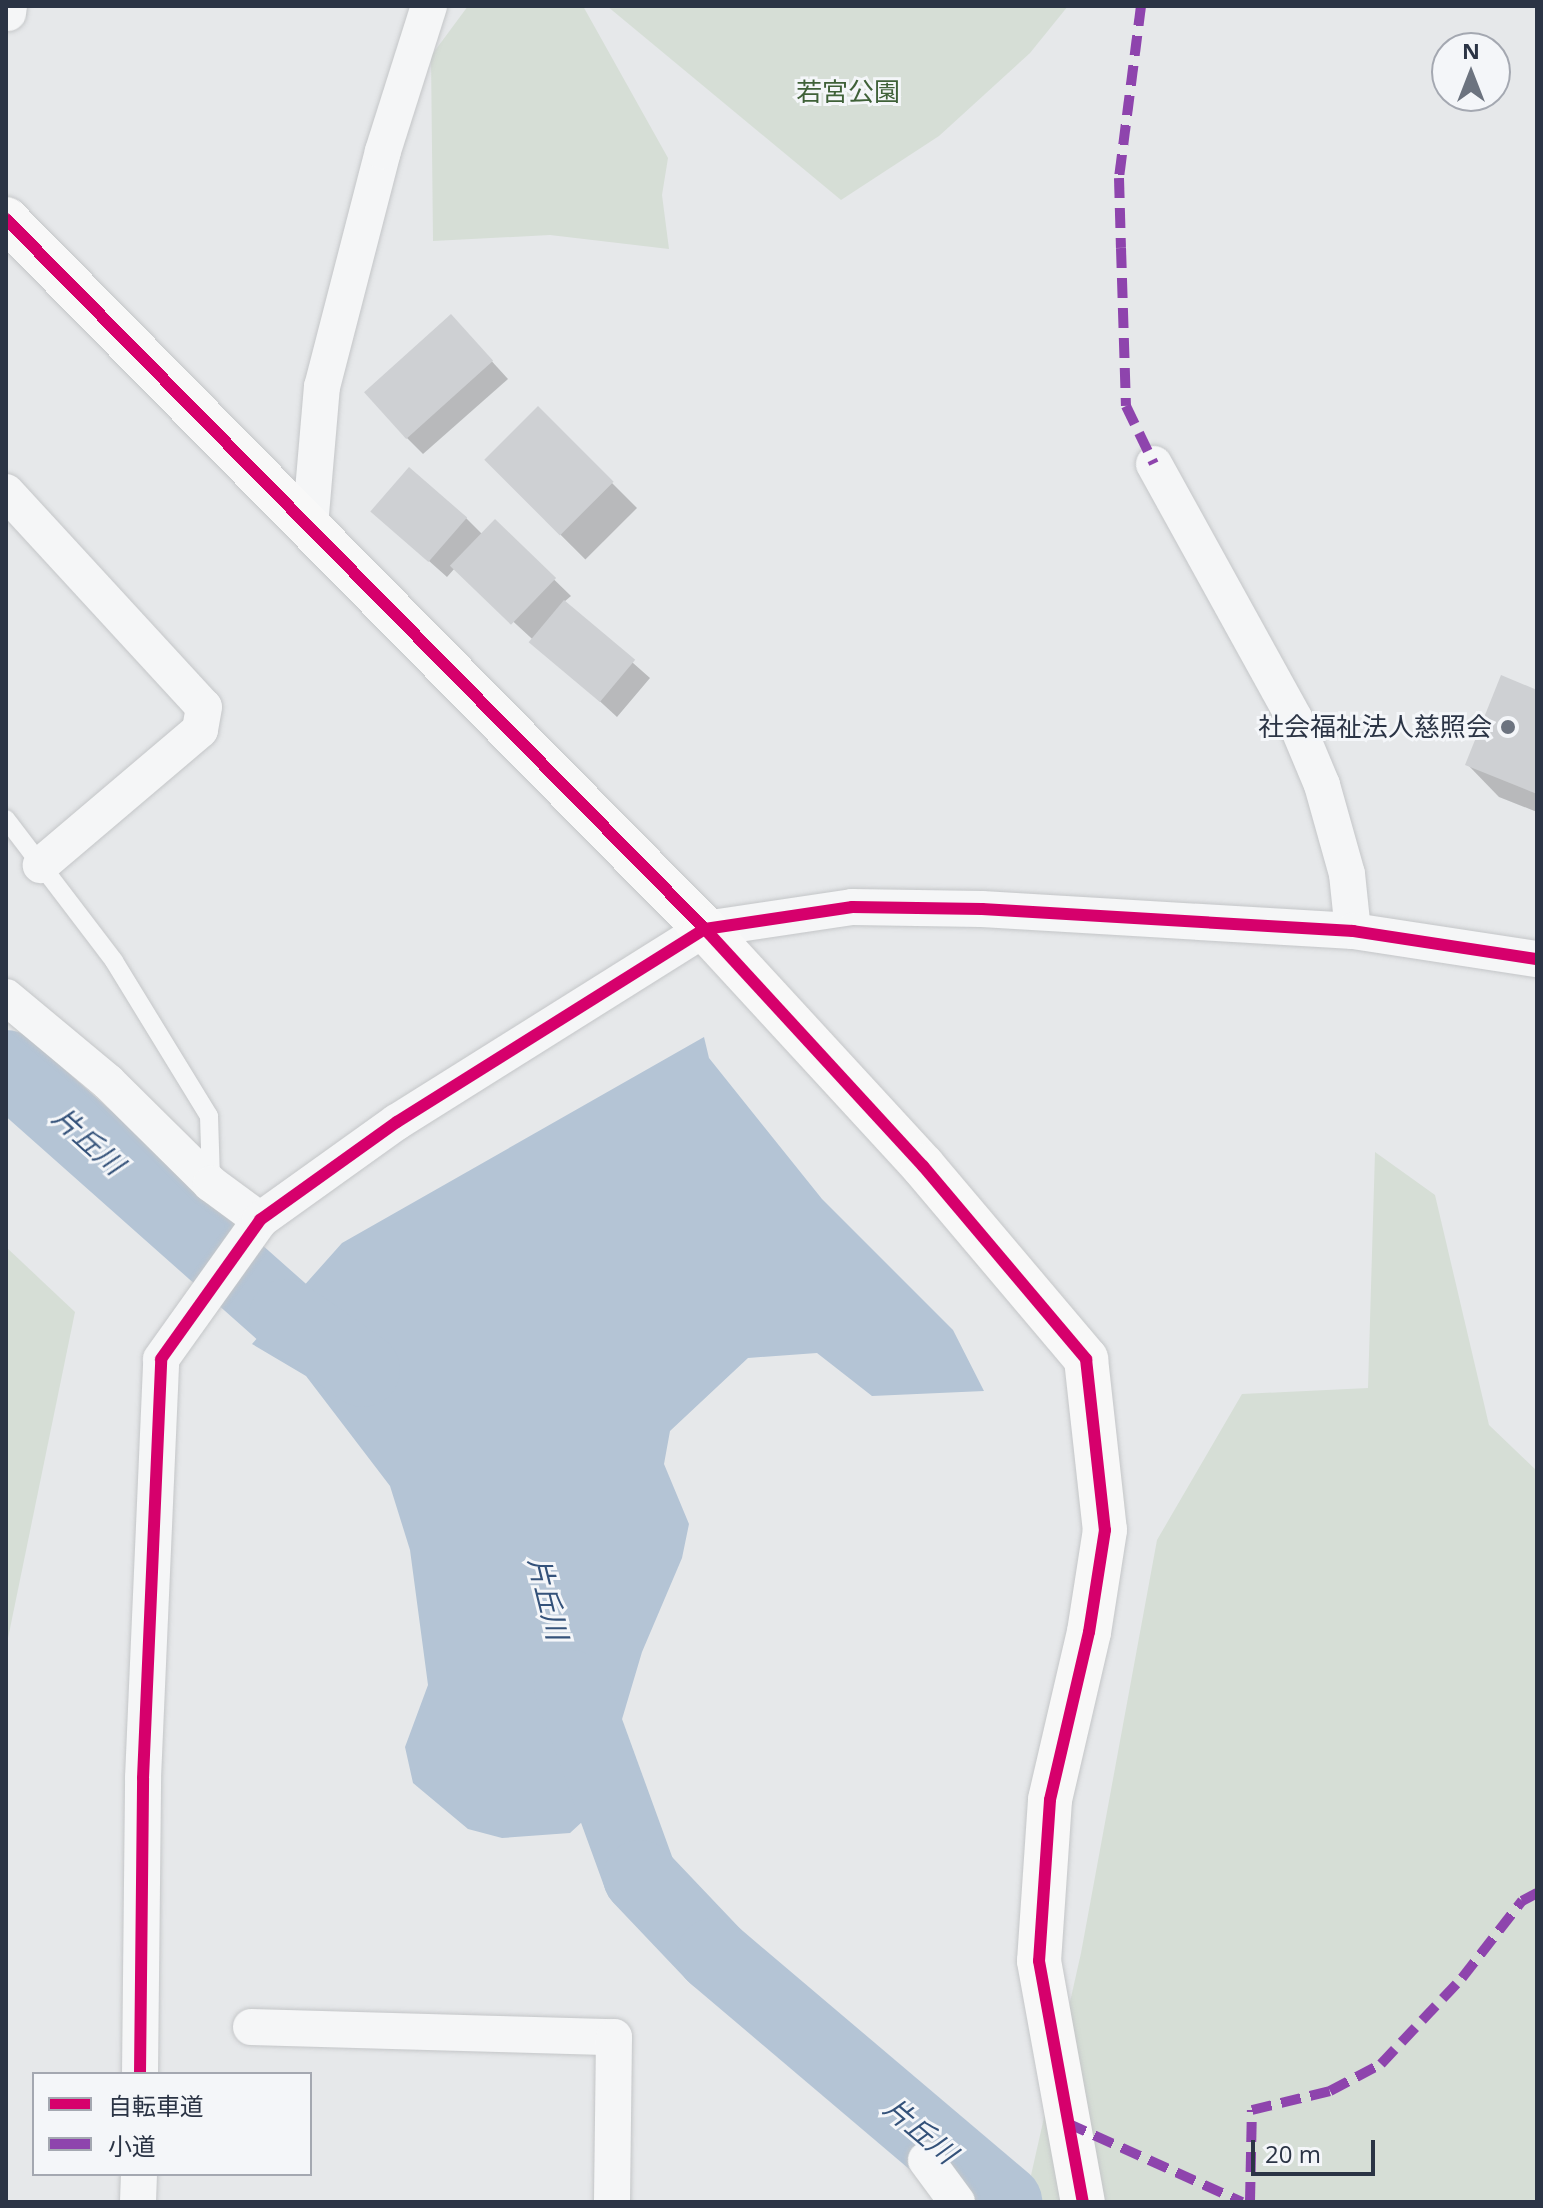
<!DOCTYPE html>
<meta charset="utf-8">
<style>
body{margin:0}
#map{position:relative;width:1543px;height:2208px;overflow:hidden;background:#e6e8ea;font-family:"Open Sans","Noto Sans JP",sans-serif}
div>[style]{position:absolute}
.green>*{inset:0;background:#d6ded6}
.water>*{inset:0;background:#b4c4d5}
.shadow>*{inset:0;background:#0003;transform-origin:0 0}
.river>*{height:74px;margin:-37px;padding:0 37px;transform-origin:37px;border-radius:37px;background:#b4c4d5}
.building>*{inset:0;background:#ced0d3;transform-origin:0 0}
.roads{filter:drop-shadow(0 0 2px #c4c6c8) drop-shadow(0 0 2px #c4c6c8)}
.lane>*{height:18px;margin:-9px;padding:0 9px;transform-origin:9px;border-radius:9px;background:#f5f6f7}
.street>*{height:36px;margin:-18px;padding:0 18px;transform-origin:18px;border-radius:18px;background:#f5f6f7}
.secondary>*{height:44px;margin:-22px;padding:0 22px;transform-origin:22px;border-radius:22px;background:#f8f8f8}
.quiet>*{height:10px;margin-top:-5px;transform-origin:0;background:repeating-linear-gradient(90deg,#8e44ad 0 20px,transparent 0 30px)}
.cycleway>*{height:12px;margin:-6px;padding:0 6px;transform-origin:6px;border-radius:6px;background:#d6006c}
.dots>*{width:22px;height:22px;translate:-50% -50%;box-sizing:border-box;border:4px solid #f4f6f9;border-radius:50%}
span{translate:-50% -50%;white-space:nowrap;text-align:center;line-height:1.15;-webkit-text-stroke:6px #f4f6f9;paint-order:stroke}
.park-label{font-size:26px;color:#3f6138}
.poi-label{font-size:26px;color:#2b3445}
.right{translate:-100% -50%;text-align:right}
.water-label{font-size:28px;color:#34527a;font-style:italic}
.frame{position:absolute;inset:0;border:8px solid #2b3445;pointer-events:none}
.legend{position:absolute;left:32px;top:2072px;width:280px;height:104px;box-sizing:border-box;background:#f4f6f9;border:2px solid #a4a8b1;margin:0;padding:10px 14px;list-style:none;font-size:24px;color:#2b3445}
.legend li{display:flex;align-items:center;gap:16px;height:40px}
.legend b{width:40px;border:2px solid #a4a8b1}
.north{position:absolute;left:1431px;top:32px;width:80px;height:80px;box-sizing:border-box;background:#f4f6f9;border:2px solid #a4a8b1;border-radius:50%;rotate:0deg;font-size:22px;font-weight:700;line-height:32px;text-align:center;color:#2b3445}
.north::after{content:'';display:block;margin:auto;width:28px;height:36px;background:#6c737f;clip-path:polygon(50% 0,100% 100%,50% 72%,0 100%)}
.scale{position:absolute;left:1251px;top:2140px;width:124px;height:36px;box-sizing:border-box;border:4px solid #2b3445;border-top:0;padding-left:10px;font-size:24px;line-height:28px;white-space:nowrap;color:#2b3445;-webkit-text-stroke:6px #f4f6f9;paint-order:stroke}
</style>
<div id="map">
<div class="green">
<i style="clip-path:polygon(468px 6px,583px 6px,668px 158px,662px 195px,669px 249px,550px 235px,433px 241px,431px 56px)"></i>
<i style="clip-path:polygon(607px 6px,1068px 6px,1030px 53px,939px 136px,841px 200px)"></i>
<i style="clip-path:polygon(1375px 1152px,1435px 1195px,1489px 1425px,1537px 1471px,1537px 2202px,1025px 2202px,1081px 1953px,1157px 1540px,1242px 1394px,1368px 1388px)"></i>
<i style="clip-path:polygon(6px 1247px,75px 1312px,6px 1648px)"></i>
</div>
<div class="water">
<i style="clip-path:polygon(704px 1037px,709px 1058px,822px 1199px,953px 1330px,984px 1391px,872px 1396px,817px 1353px,748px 1358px,670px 1431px,664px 1464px,689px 1524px,682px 1558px,642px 1652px,595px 1810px,570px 1833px,502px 1838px,468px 1829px,413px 1783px,405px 1747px,428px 1685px,410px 1550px,390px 1486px,306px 1376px,252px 1344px,342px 1243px)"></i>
</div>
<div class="shadow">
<i style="clip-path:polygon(467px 334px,508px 379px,423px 454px,406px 437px)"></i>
<i style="left:538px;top:409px;width:140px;height:73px;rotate:45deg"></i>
<i style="clip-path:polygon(374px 512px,466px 518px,483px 535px,495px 522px,571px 596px,564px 602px,650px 678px,617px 717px,455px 568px,447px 577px)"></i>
<i style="clip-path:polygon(1537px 692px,1537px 812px,1499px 797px,1467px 764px)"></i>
</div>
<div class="river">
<i style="left:6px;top:1067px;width:375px;rotate:41.6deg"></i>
<i style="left:286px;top:1316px;width:94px;rotate:35deg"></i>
<i style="left:571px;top:1687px;width:202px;rotate:70deg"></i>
<i style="left:640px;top:1877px;width:108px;rotate:46.5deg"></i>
<i style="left:714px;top:1955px;width:382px;rotate:40.3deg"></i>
</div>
<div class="building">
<i style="left:451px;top:314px;width:63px;height:117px;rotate:48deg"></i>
<i style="left:538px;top:406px;width:107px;height:76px;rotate:45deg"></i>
<i style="left:409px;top:467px;width:77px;height:59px;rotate:41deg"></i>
<i style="left:495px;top:519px;width:85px;height:65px;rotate:44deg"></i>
<i style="left:564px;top:600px;width:93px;height:55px;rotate:40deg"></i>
<i style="clip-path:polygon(1501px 675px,1537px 690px,1537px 794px,1465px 765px)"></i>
</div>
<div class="roads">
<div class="lane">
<i style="left:6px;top:819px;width:178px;rotate:52.7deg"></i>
<i style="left:114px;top:961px;width:182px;rotate:58.5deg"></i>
<i style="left:209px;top:1116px;width:65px;rotate:88.2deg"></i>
</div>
<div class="street">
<i style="left:8px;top:13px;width:7px;rotate:-82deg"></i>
<i style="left:1154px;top:464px;width:290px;rotate:61.1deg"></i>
<i style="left:1294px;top:718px;width:73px;rotate:67.3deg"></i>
<i style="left:1322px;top:785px;width:92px;rotate:74.3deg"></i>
<i style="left:1347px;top:874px;width:57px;rotate:84deg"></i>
<i style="left:6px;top:492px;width:292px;rotate:47.4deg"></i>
<i style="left:204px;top:707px;width:23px;rotate:100deg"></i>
<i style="left:200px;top:730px;width:209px;rotate:139.7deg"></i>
<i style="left:310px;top:526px;width:140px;rotate:-85.1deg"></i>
<i style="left:322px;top:387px;width:244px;rotate:-75.5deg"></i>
<i style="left:383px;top:151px;width:152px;rotate:-72.4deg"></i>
<i style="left:6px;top:997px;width:133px;rotate:39.8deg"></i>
<i style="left:108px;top:1082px;width:145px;rotate:44.7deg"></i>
<i style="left:211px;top:1184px;width:61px;rotate:36.3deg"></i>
<i style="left:251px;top:2027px;width:363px;rotate:1.6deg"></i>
<i style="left:614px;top:2037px;width:165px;rotate:90.7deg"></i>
<i style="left:140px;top:2074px;width:296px;rotate:-89.4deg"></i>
<i style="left:143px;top:1778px;width:419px;rotate:-87.5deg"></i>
<i style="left:161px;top:1359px;width:171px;rotate:-54.5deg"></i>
<i style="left:260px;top:1220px;width:168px;rotate:-35.6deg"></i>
<i style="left:397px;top:1122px;width:363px;rotate:-32.1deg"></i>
<i style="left:705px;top:929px;width:149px;rotate:-8.5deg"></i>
<i style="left:852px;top:907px;width:130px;rotate:0.9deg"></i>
<i style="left:982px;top:909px;width:372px;rotate:3.4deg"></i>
<i style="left:1353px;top:931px;width:186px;rotate:8.7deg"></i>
<i style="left:926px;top:2160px;width:52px;rotate:53.6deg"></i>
<i style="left:138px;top:2202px;width:28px;rotate:-88deg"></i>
</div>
<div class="secondary">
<i style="left:6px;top:219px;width:996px;rotate:45.45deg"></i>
<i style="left:705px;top:929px;width:322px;rotate:47.4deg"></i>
<i style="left:923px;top:1166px;width:253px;rotate:49.8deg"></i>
<i style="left:1086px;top:1359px;width:172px;rotate:83.7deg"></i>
<i style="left:1105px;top:1530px;width:103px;rotate:98.9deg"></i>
<i style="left:1089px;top:1632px;width:172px;rotate:103.1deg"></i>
<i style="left:1050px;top:1800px;width:161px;rotate:93.9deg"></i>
<i style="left:1039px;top:1961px;width:245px;rotate:79.7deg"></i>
</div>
</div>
<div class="quiet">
<i style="left:1141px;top:6px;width:173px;rotate:97.3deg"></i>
<i style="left:1119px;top:178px;width:70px;rotate:88.4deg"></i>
<i style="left:1121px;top:248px;width:158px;rotate:88.2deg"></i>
<i style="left:1126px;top:406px;width:64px;rotate:64.2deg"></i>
<i style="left:1067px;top:2123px;width:192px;rotate:24.3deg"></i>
<i style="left:1250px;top:2202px;width:92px;rotate:-88.8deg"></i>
<i style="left:1252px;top:2110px;width:80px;rotate:-13.7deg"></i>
<i style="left:1330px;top:2091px;width:58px;rotate:-27.9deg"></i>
<i style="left:1381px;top:2064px;width:118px;rotate:-46.7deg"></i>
<i style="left:1462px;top:1978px;width:98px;rotate:-52.1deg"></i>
<i style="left:1522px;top:1901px;width:17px;rotate:-28deg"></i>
</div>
<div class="cycleway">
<i style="left:6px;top:219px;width:996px;rotate:45.45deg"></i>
<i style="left:705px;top:929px;width:322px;rotate:47.4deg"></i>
<i style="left:923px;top:1166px;width:253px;rotate:49.8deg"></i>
<i style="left:1086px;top:1359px;width:172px;rotate:83.7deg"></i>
<i style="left:1105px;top:1530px;width:103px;rotate:98.9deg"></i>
<i style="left:1089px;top:1632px;width:172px;rotate:103.1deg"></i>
<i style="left:1050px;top:1800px;width:161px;rotate:93.9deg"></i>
<i style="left:1039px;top:1961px;width:245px;rotate:79.7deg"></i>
<i style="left:140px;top:2074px;width:296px;rotate:-89.4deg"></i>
<i style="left:143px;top:1778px;width:419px;rotate:-87.5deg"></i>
<i style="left:161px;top:1359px;width:171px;rotate:-54.5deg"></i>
<i style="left:260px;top:1220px;width:168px;rotate:-35.6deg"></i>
<i style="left:397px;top:1122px;width:363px;rotate:-32.1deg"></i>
<i style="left:705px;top:929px;width:149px;rotate:-8.5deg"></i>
<i style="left:852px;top:907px;width:130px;rotate:0.9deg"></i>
<i style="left:982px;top:909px;width:372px;rotate:3.4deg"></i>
<i style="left:1353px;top:931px;width:186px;rotate:8.7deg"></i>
</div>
<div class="dots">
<i style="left:1508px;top:727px;background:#6c737f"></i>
</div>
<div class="park-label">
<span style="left:848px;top:92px">若宮公園</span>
</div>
<div class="poi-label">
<span class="right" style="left:1492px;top:727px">社会福祉法人慈照会</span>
</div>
<div class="water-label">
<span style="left:89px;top:1140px;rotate:42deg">片丘川</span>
<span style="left:549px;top:1598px;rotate:76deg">片丘川</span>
<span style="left:921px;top:2130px;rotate:40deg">片丘川</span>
</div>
<div class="frame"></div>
<ul class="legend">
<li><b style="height:10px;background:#d6006c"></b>自転車道</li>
<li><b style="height:10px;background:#8e44ad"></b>小道</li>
</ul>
<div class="north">N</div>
<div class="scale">20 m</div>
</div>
